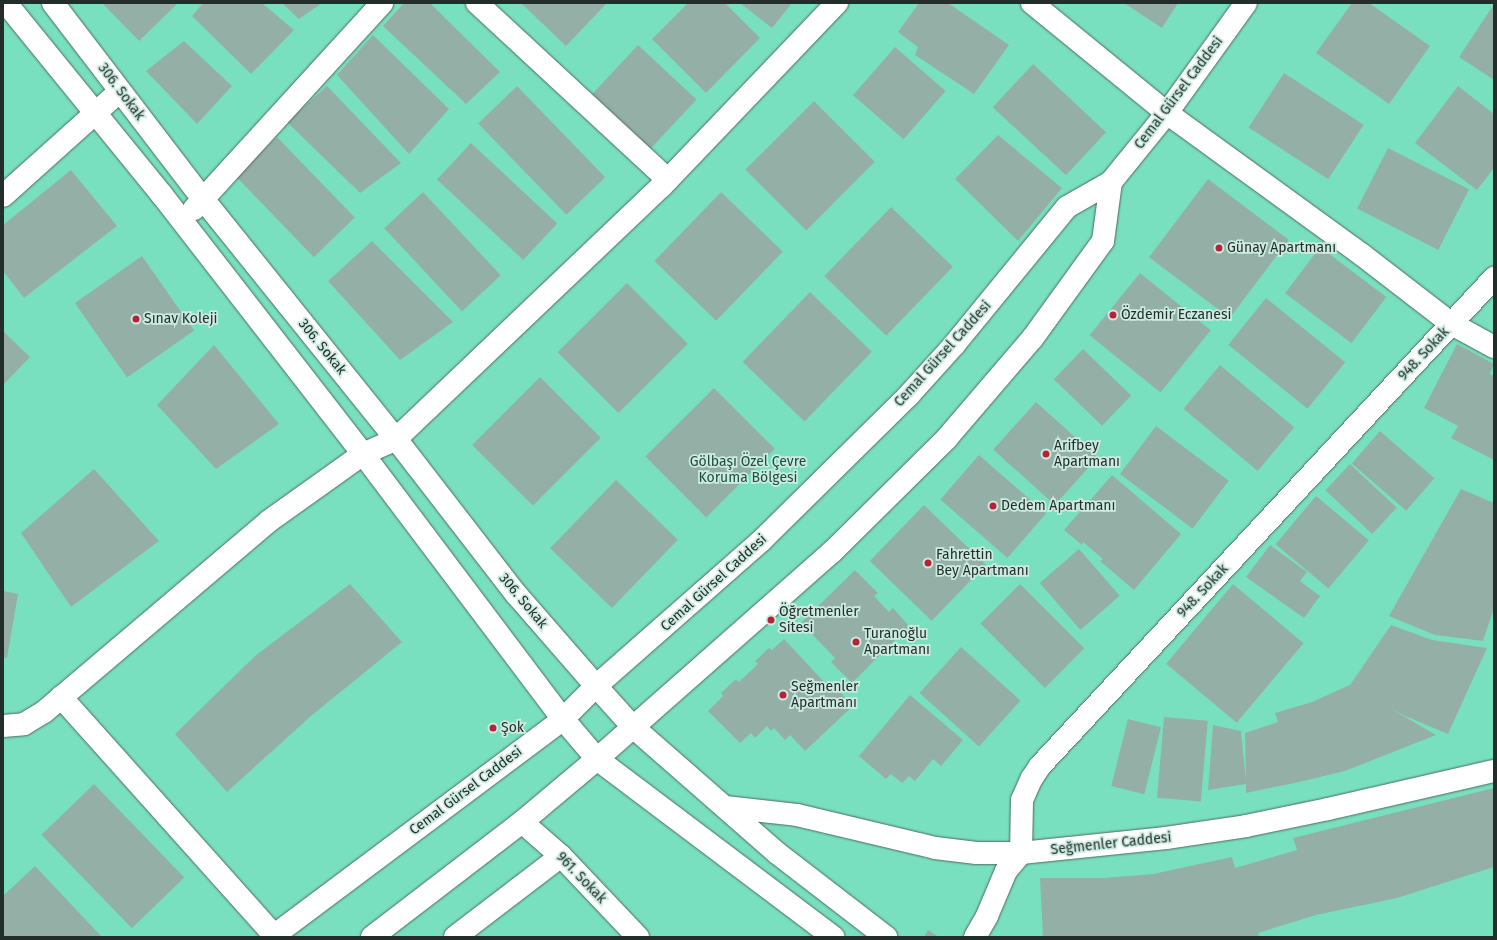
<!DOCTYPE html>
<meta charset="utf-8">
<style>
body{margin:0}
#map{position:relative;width:1497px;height:940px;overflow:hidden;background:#cdebe0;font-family:"Fira Sans",sans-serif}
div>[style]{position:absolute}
.green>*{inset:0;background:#79e0bf;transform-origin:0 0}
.building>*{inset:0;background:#94b0a6;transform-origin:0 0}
.roads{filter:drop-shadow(0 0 1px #4f6a60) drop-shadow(0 0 1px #4f6a60)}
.minor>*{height:22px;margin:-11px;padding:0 11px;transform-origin:11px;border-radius:11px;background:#fff}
.dots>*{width:11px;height:11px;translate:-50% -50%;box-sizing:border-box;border:2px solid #cdebe0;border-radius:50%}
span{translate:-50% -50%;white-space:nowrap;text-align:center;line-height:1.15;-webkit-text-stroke:3.5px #cdebe0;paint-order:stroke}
.street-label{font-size:14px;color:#232e2a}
.poi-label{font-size:14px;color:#232e2a}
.left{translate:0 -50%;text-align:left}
.park-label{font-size:14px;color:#1c4c3e}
.frame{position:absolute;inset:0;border:4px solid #232e2a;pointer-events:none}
</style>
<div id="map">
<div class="green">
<i style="left:3px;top:3px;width:1491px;height:934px"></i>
</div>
<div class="building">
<i style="clip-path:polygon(102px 3px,178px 3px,139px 41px)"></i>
<i style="clip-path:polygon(203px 3px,262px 3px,294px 30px,251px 74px,192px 16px)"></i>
<i style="clip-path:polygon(282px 3px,322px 3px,299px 19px)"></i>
<i style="clip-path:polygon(404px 3px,430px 3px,500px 72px,466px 104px,383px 26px)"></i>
<i style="clip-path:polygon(521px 3px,607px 3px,566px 46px)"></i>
<i style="clip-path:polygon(688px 3px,725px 3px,760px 38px,706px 93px,652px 39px)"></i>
<i style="clip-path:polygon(740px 3px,792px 3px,772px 28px)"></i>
<i style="clip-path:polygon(919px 3px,948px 3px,1009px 45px,974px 94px,915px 55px,918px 47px,898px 32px)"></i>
<i style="clip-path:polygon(1124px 3px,1178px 3px,1162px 28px)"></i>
<i style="clip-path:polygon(1352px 3px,1369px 3px,1430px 46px,1389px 104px,1316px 53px)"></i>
<i style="clip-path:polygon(1494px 4px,1494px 80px,1459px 57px)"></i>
<i style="clip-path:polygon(373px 35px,449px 109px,409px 154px,337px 75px)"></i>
<i style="clip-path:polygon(184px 41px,232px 86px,197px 124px,146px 71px)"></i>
<i style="left:638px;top:45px;width:80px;height:67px;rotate:43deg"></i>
<i style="left:895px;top:47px;width:67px;height:64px;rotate:41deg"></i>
<i style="left:1033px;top:64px;width:100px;height:59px;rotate:43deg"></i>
<i style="left:1284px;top:73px;width:95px;height:65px;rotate:33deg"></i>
<i style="clip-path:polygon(327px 86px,401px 163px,360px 193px,287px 122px)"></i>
<i style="left:517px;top:86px;width:127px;height:54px;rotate:46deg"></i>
<i style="clip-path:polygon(1458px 86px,1494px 114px,1494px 168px,1477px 190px,1415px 143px)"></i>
<i style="left:814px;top:101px;width:86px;height:97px;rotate:45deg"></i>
<i style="clip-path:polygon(998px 135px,1062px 188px,1018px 241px,955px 179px)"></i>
<i style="left:277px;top:137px;width:112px;height:57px;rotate:46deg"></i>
<i style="left:471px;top:143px;width:118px;height:50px;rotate:43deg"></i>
<i style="left:1388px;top:148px;width:91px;height:68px;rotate:27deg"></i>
<i style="clip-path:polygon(71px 170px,117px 226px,24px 298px,3px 271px,3px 225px)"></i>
<i style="left:1208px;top:179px;width:101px;height:98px;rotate:37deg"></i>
<i style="left:423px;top:192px;width:114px;height:53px;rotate:47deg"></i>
<i style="left:721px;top:192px;width:86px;height:96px;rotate:44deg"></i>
<i style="left:891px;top:207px;width:86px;height:96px;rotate:44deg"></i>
<i style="clip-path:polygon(372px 241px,453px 322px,400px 360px,328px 281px)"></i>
<i style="left:1320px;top:247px;width:83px;height:58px;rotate:37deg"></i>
<i style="left:142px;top:256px;width:91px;height:82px;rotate:55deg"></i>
<i style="left:1140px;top:273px;width:91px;height:80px;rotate:39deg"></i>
<i style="left:627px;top:283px;width:86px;height:98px;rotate:45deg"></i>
<i style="left:810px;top:292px;width:86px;height:97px;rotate:44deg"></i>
<i style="left:1266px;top:298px;width:102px;height:60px;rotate:39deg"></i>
<i style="clip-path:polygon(3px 331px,30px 357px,3px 385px)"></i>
<i style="clip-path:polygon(1457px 344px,1494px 364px,1490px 374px,1494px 376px,1494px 460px,1451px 438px,1458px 426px,1424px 408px)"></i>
<i style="clip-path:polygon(214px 345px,279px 424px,216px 469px,157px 405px)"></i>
<i style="left:1083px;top:349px;width:67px;height:42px;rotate:44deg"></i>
<i style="left:1220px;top:365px;width:97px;height:57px;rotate:40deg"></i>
<i style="left:540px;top:377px;width:86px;height:96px;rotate:45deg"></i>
<i style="left:714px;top:388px;width:86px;height:97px;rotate:45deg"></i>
<i style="left:1036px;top:402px;width:83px;height:64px;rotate:42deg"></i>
<i style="left:1156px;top:426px;width:91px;height:60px;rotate:37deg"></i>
<i style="left:1380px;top:431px;width:72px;height:43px;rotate:41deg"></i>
<i style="left:979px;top:455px;width:89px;height:59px;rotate:41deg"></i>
<i style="left:1350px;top:464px;width:64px;height:36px;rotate:43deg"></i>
<i style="clip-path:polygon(94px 469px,159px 541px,71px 607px,21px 533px)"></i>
<i style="clip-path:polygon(1112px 475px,1181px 534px,1134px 590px,1100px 561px,1103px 559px,1083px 542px,1082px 545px,1064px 530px)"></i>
<i style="left:616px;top:480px;width:86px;height:95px;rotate:44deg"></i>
<i style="clip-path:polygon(1461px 489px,1494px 503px,1494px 608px,1483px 641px,1435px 635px,1389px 616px)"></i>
<i style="left:1316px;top:496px;width:69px;height:63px;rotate:40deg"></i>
<i style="left:924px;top:505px;width:86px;height:78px;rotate:44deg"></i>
<i style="clip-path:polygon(1270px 545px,1307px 572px,1300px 581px,1320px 596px,1304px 618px,1246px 577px)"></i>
<i style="left:1079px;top:549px;width:62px;height:52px;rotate:49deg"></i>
<i style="clip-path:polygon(855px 570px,878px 593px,874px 596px,889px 612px,893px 608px,909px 626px,852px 683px,831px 662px,835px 658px,801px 623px)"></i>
<i style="clip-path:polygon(350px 584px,402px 642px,311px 716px,227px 792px,175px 734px,255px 656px)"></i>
<i style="left:1020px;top:584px;width:91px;height:56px;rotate:45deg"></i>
<i style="left:1233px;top:584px;width:92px;height:104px;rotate:40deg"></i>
<i style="clip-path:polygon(3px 591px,18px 594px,7px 658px,3px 657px)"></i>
<i style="clip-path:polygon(1391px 625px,1432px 640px,1487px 648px,1448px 734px,1405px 716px,1388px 707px,1436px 735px,1345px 771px,1299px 782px,1246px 793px,1246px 784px,1208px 790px,1213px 725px,1241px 731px,1246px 781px,1245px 733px,1278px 722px,1275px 713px,1312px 702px,1350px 685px)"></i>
<i style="clip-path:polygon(784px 639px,827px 685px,831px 682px,853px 706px,805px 751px,790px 735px,785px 740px,774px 728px,771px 731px,767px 726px,755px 738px,751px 733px,740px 743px,708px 711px,723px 696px,721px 693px,736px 679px,739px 682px,758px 664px,755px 661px,769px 648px,772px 650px)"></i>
<i style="left:961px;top:647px;width:80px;height:62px;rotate:42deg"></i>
<i style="clip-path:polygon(910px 695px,963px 740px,941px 766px,933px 759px,915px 781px,909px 776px,902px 783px,891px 774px,886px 779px,859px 756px)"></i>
<i style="left:1164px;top:717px;width:44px;height:81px;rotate:5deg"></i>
<i style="left:1128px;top:719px;width:34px;height:69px;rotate:14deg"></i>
<i style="left:94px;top:784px;width:130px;height:73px;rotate:46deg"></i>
<i style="clip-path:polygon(1494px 788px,1494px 867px,1397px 898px,1316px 915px,1258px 933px,1259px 937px,1043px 937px,1040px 878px,1102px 878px,1153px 874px,1232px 857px,1235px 868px,1297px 850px,1293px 838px)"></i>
<i style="clip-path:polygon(35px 866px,102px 937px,3px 937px,3px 896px)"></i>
<i style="clip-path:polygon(928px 930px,939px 937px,924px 937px)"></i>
</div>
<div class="roads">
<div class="minor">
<i style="left:6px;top:3px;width:247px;rotate:50.9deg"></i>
<i style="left:162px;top:195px;width:328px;rotate:52.2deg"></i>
<i style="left:363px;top:454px;width:332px;rotate:53deg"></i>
<i style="left:563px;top:719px;width:52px;rotate:49.6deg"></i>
<i style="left:597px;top:759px;width:296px;rotate:37deg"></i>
<i style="left:53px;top:3px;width:247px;rotate:52.6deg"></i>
<i style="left:203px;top:199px;width:308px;rotate:51.2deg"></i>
<i style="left:396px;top:439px;width:196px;rotate:52.3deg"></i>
<i style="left:516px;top:594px;width:122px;rotate:49deg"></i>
<i style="left:596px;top:686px;width:55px;rotate:47.9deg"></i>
<i style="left:633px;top:727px;width:191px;rotate:41.2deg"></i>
<i style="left:777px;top:853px;width:138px;rotate:37.6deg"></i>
<i style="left:477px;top:3px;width:260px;rotate:42.8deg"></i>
<i style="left:1032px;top:3px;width:174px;rotate:39.2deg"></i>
<i style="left:1167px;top:113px;width:240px;rotate:36deg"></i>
<i style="left:1361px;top:254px;width:115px;rotate:37.6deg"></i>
<i style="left:1452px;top:324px;width:48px;rotate:28.7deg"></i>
<i style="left:3px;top:196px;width:157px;rotate:-41.9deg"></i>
<i style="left:194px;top:209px;width:279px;rotate:-47.6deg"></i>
<i style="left:61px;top:697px;width:319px;rotate:48.2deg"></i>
<i style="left:3px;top:726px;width:21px;rotate:-5deg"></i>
<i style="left:24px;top:724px;width:23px;rotate:-31deg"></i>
<i style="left:44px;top:712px;width:295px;rotate:-40.3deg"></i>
<i style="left:269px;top:521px;width:115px;rotate:-35.5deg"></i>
<i style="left:363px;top:454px;width:36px;rotate:-24deg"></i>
<i style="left:396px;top:439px;width:366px;rotate:-43.6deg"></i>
<i style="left:661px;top:187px;width:255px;rotate:-46.3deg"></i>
<i style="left:725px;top:807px;width:72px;rotate:6.3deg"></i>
<i style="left:797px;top:815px;width:142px;rotate:13.4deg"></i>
<i style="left:935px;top:848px;width:42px;rotate:6.8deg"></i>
<i style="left:977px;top:853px;width:44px"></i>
<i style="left:1021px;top:853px;width:146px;rotate:-5.9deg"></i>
<i style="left:1166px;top:838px;width:81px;rotate:-8.5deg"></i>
<i style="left:1246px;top:826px;width:84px;rotate:-11.7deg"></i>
<i style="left:1328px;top:809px;width:170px;rotate:-12.9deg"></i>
<i style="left:522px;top:822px;width:52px;rotate:41.1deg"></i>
<i style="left:561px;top:856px;width:112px;rotate:46.5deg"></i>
<i style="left:272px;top:937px;width:364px;rotate:-36.8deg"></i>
<i style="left:563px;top:719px;width:47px;rotate:-45deg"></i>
<i style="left:596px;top:686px;width:220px;rotate:-41.3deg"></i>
<i style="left:761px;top:541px;width:208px;rotate:-44.6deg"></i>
<i style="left:909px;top:395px;width:67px;rotate:-48deg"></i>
<i style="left:954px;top:345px;width:178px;rotate:-50.7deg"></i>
<i style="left:1067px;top:207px;width:51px;rotate:-29.6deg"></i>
<i style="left:1111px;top:182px;width:89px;rotate:-50.9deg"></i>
<i style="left:1167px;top:113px;width:135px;rotate:-54.3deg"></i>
<i style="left:372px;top:937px;width:189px;rotate:-37.5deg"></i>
<i style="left:522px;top:822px;width:98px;rotate:-40deg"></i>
<i style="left:597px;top:759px;width:313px;rotate:-41.4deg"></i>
<i style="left:832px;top:552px;width:162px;rotate:-44.7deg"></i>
<i style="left:947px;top:438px;width:130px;rotate:-49.4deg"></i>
<i style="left:1032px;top:339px;width:121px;rotate:-54.1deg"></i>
<i style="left:1103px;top:241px;width:60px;rotate:-82.3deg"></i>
<i style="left:455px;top:937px;width:133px;rotate:-37.4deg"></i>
<i style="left:975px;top:937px;width:24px;rotate:-60deg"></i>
<i style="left:987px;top:916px;width:49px;rotate:-67.1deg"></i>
<i style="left:1006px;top:871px;width:23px;rotate:-50deg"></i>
<i style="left:1021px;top:853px;width:53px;rotate:-88.9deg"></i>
<i style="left:1022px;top:800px;width:24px;rotate:-66deg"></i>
<i style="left:1032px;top:778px;width:14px;rotate:-56deg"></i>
<i style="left:1040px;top:766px;width:667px;rotate:-47.07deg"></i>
</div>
</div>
<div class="dots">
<i style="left:1219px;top:248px;background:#b52334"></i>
<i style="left:1113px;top:315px;background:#b52334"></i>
<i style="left:136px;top:319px;background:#b52334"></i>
<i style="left:1046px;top:454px;background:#b52334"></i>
<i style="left:993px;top:506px;background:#b52334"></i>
<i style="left:928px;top:563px;background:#b52334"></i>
<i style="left:771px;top:620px;background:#b52334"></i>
<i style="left:856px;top:642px;background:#b52334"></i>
<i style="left:783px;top:695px;background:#b52334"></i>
<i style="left:493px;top:728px;background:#b52334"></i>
</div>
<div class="street-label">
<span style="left:121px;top:92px;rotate:53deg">306. Sokak</span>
<span style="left:1179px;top:93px;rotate:-53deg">Cemal Gürsel Caddesi</span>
<span style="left:322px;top:347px;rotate:51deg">306. Sokak</span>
<span style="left:943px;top:354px;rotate:-48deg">Cemal Gürsel Caddesi</span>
<span style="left:1424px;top:354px;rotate:-47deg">948. Sokak</span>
<span style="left:714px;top:583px;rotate:-42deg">Cemal Gürsel Caddesi</span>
<span style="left:1203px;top:591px;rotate:-47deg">948. Sokak</span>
<span style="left:523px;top:601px;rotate:50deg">306. Sokak</span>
<span style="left:466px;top:791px;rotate:-37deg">Cemal Gürsel Caddesi</span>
<span style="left:1111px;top:844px;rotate:-6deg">Seğmenler Caddesi</span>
<span style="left:581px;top:878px;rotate:46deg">961. Sokak</span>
</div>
<div class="poi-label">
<span class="left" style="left:1227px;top:248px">Günay Apartmanı</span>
<span class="left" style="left:1121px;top:315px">Özdemir Eczanesi</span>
<span class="left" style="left:144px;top:319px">Sınav Koleji</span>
<span class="left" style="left:1054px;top:454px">Arifbey<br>Apartmanı</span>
<span class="left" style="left:1001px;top:506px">Dedem Apartmanı</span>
<span class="left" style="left:936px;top:563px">Fahrettin<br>Bey Apartmanı</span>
<span class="left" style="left:779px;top:620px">Öğretmenler<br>Sitesi</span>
<span class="left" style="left:864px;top:642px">Turanoğlu<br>Apartmanı</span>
<span class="left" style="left:791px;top:695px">Seğmenler<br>Apartmanı</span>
<span class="left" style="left:501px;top:728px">Şok</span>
</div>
<div class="park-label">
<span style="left:748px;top:470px">Gölbaşı Özel Çevre<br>Koruma Bölgesi</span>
</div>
<div class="frame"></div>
</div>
